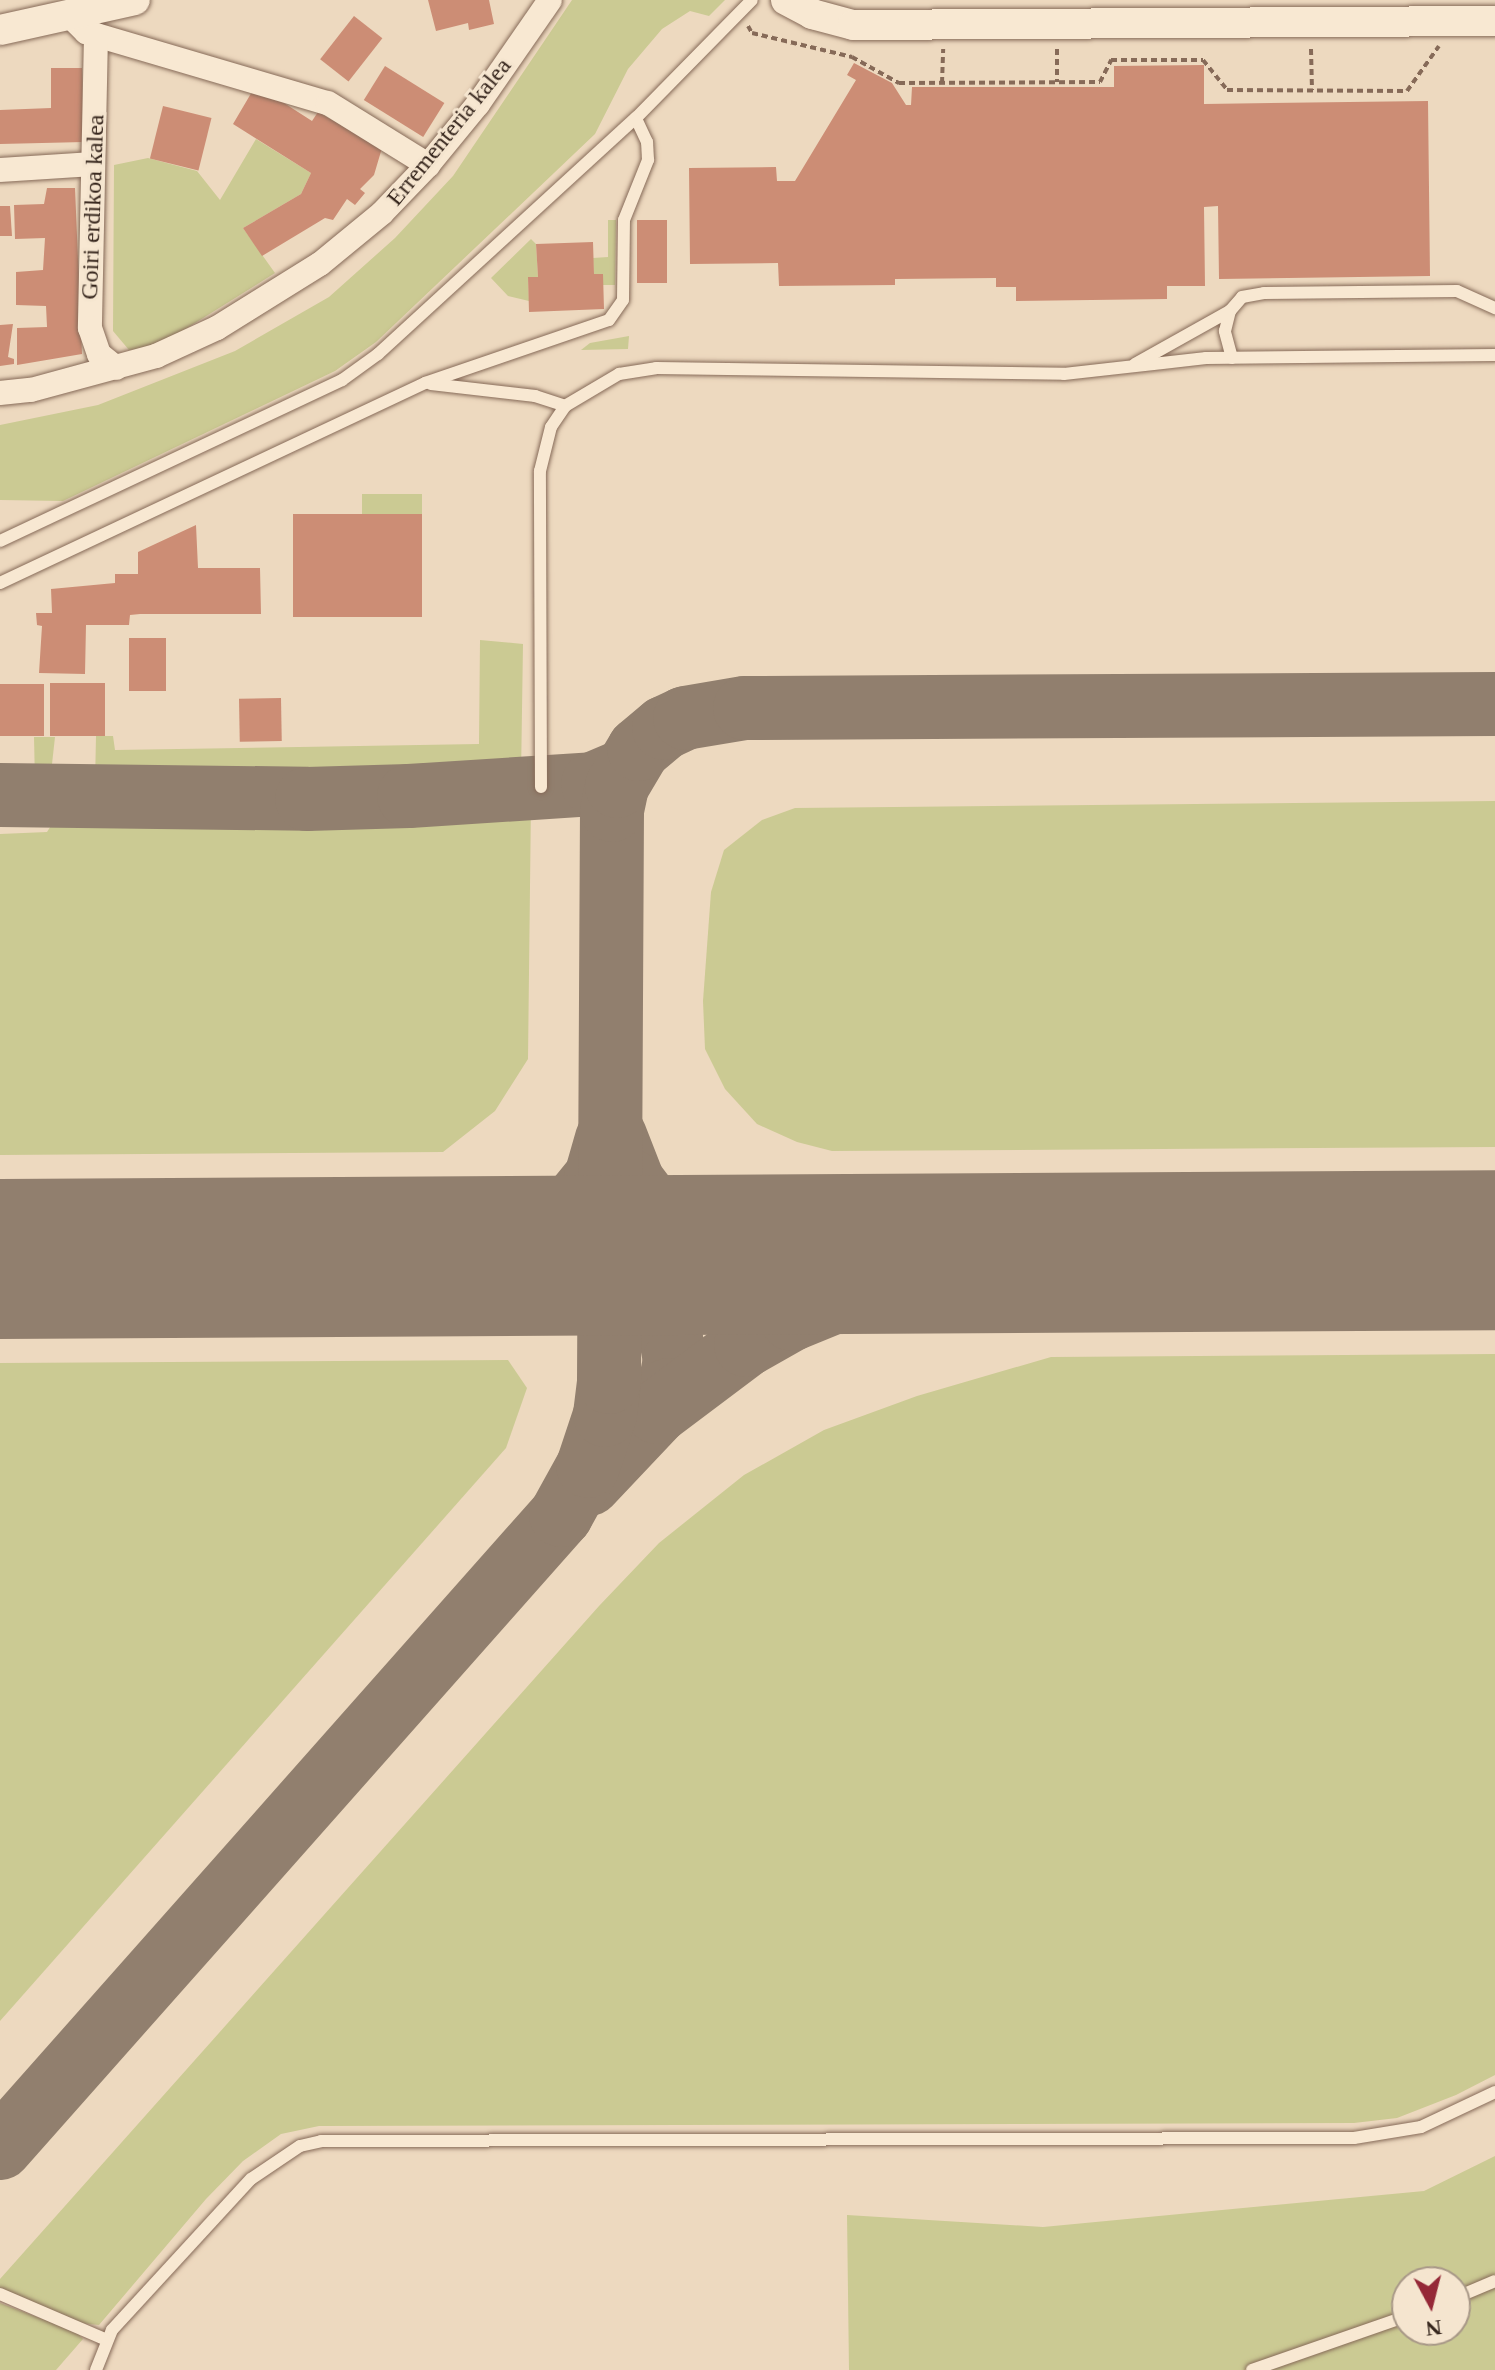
<!DOCTYPE html>
<style>
body{margin:0}
#map{position:relative;width:1495px;height:2370px;overflow:hidden;background:#edd9bf;font-family:Georgia,serif}
div>[style]{position:absolute}
.green>*{inset:0;background:#cbca93;transform-origin:0 0}
.taxiway>*{height:64px;margin:-32px;padding:0 32px;transform-origin:32px;border-radius:32px;background:#917f6e}
.runway>*{height:160px;margin:-80px;padding:0 80px;transform-origin:80px;border-radius:80px;background:#917f6e}
.building>*{inset:0;background:#cc8d75;transform-origin:0 0}
.path>*{height:4px;margin-top:-2px;transform-origin:0;background:repeating-linear-gradient(90deg,#866a58 0 6px,transparent 0 10px)}
.roads{filter:drop-shadow(0 0 2px #866a58) drop-shadow(0 0 2px #866a58)}
.service>*{height:12px;margin:-6px;padding:0 6px;transform-origin:6px;border-radius:6px;background:#f8e8d2}
.minor>*{height:24px;margin:-12px;padding:0 12px;transform-origin:12px;border-radius:12px;background:#f8e8d2}
.tertiary>*{height:30px;margin:-15px;padding:0 15px;transform-origin:15px;border-radius:15px;background:#f8e8d2}
span{translate:-50% -50%;white-space:nowrap;text-align:center;line-height:1.15;-webkit-text-stroke:6px #f5e5cf;paint-order:stroke}
.street-label{font-size:24px;color:#35251c}
.north{position:absolute;left:1391px;top:2266px;width:80px;height:80px;box-sizing:border-box;background:#f5e5cf;border:2px solid #a89887;border-radius:50%;rotate:173deg;font-size:22px;font-weight:700;line-height:32px;text-align:center;color:#35251c}
.north::after{content:'';display:block;margin:auto;width:28px;height:36px;background:#952837;clip-path:polygon(50% 0,100% 100%,50% 72%,0 100%)}
</style>
<div id="map">
<div class="green">
<i style="clip-path:polygon(572px 0,725px 0,709px 16px,690px 11px,662px 29px,628px 69px,595px 134px,376px 342px,335px 371px,63px 501px,0 500px,0 425px,98px 405px,235px 351px,329px 297px,395px 238px,453px 176px)"></i>
<i style="clip-path:polygon(256px 139px,311px 173px,301px 194px,243px 228px,275px 273px,179px 333px,146px 348px,129px 350px,113px 331px,114px 165px,148px 158px,197px 171px,220px 200px)"></i>
<i style="clip-path:polygon(608px 220px,616px 220px,615px 285px,603px 285px,594px 274px,593px 258px,608px 257px)"></i>
<i style="clip-path:polygon(531px 239px,536px 244px,538px 277px,528px 278px,529px 301px,508px 296px,491px 278px)"></i>
<i style="clip-path:polygon(629px 336px,628px 349px,581px 350px,590px 343px)"></i>
<i style="left:362px;top:494px;width:60px;height:20px"></i>
<i style="clip-path:polygon(480px 640px,523px 644px,521px 777px,308px 786px,95px 784px,96px 736px,113px 736px,115px 750px,479px 744px)"></i>
<i style="clip-path:polygon(34px 737px,55px 737px,50px 782px,35px 782px)"></i>
<i style="clip-path:polygon(531px 801px,528px 1059px,495px 1111px,443px 1152px,0 1155px,0 834px,47px 832px,61px 810px,317px 810px)"></i>
<i style="clip-path:polygon(1495px 801px,1495px 1147px,832px 1151px,797px 1142px,757px 1124px,725px 1089px,705px 1049px,703px 1001px,711px 892px,724px 850px,762px 820px,795px 808px)"></i>
<i style="clip-path:polygon(1495px 1354px,1495px 2075px,1456px 2095px,1397px 2118px,1354px 2123px,319px 2126px,281px 2134px,243px 2161px,206px 2199px,99px 2325px,79px 2323px,0 2289px,0 2279px,599px 1606px,659px 1543px,744px 1475px,824px 1430px,917px 1396px,1051px 1357px)"></i>
<i style="clip-path:polygon(508px 1360px,527px 1388px,506px 1448px,0 2021px,0 1363px)"></i>
<i style="clip-path:polygon(evenodd,1495px 2156px,1495px 2370px,849px 2370px,847px 2215px,1043px 2227px,1424px 2191px,1495px 2156px,1407px 2282px,1455px 2282px,1455px 2330px,1407px 2330px,1407px 2282px)"></i>
<i style="clip-path:polygon(0 2303px,76px 2332px,83px 2339px,56px 2370px,0 2370px)"></i>
</div>
<div class="taxiway">
<i style="left:0;top:795px;width:307px;rotate:0.7deg"></i>
<i style="left:307px;top:799px;width:102px;rotate:-1.7deg"></i>
<i style="left:409px;top:796px;width:184px;rotate:-3.7deg"></i>
<i style="left:593px;top:784px;width:34px;rotate:-23deg"></i>
<i style="left:615px;top:1136px;width:49px;rotate:68.6deg"></i>
<i style="left:633px;top:1182px;width:56px;rotate:52.9deg"></i>
<i style="left:667px;top:1227px;width:24px;rotate:36deg"></i>
<i style="left:686px;top:1241px;width:28px;rotate:21deg"></i>
<i style="left:712px;top:1251px;width:52px;rotate:4.4deg"></i>
<i style="left:476px;top:1256px;width:33px;rotate:-9deg"></i>
<i style="left:509px;top:1251px;width:30px;rotate:-23deg"></i>
<i style="left:537px;top:1239px;width:29px;rotate:-38deg"></i>
<i style="left:560px;top:1221px;width:57px;rotate:-50.7deg"></i>
<i style="left:596px;top:1177px;width:40px;rotate:-74deg"></i>
<i style="left:583px;top:1256px;width:28px;rotate:15deg"></i>
<i style="left:610px;top:1263px;width:28px;rotate:32deg"></i>
<i style="left:634px;top:1278px;width:23px;rotate:40deg"></i>
<i style="left:652px;top:1293px;width:28px;rotate:58deg"></i>
<i style="left:667px;top:1317px;width:44px;rotate:79.5deg"></i>
<i style="left:675px;top:1360px;width:31px;rotate:101deg"></i>
<i style="left:669px;top:1390px;width:25px;rotate:119deg"></i>
<i style="left:589px;top:1484px;width:99px;rotate:-46.6deg"></i>
<i style="left:657px;top:1412px;width:111px;rotate:-37deg"></i>
<i style="left:746px;top:1345px;width:53px;rotate:-29.5deg"></i>
<i style="left:792px;top:1319px;width:111px;rotate:-22.2deg"></i>
<i style="left:895px;top:1277px;width:76px;rotate:-12.2deg"></i>
<i style="left:969px;top:1261px;width:79px;rotate:-5.8deg"></i>
<i style="left:0;top:2148px;width:846px;rotate:-48.45deg"></i>
<i style="left:561px;top:1515px;width:56px;rotate:-61.1deg"></i>
<i style="left:588px;top:1466px;width:54px;rotate:-71.6deg"></i>
<i style="left:605px;top:1415px;width:33px;rotate:-83deg"></i>
<i style="left:609px;top:1382px;width:572px;rotate:-89.7deg"></i>
<i style="left:612px;top:810px;width:25px;rotate:-78deg"></i>
<i style="left:617px;top:786px;width:43px;rotate:-59.3deg"></i>
<i style="left:639px;top:749px;width:33px;rotate:-40deg"></i>
<i style="left:664px;top:728px;width:23px;rotate:-25deg"></i>
<i style="left:685px;top:718px;width:61px;rotate:-9.5deg"></i>
<i style="left:745px;top:708px;width:750px;rotate:-0.31deg"></i>
</div>
<div class="runway">
<i style="left:0;top:1259px;width:1495px;rotate:-0.34deg"></i>
</div>
<div class="building">
<i style="clip-path:polygon(428px 0,489px 0,494px 24px,469px 30px,468px 23px,436px 31px)"></i>
<i style="left:354px;top:16px;width:36px;height:55px;rotate:38deg"></i>
<i style="clip-path:polygon(854px 63px,892px 83px,906px 105px,911px 105px,912px 87px,1114px 87px,1114px 66px,1204px 65px,1204px 104px,1428px 101px,1430px 276px,1219px 279px,1218px 206px,1204px 207px,1205px 286px,1167px 286px,1167px 299px,1016px 301px,1016px 287px,996px 287px,996px 278px,895px 279px,895px 285px,779px 286px,778px 263px,690px 264px,689px 168px,776px 167px,777px 181px,795px 181px,856px 80px,847px 75px)"></i>
<i style="left:385px;top:66px;width:70px;height:40px;rotate:32deg"></i>
<i style="clip-path:polygon(51px 68px,82px 68px,84px 142px,0 144px,0 110px,51px 108px)"></i>
<i style="clip-path:polygon(256px 85px,312px 121px,318px 112px,382px 148px,374px 175px,360px 189px,365px 193px,355px 205px,347px 199px,333px 220px,325px 218px,262px 256px,243px 228px,301px 194px,311px 173px,233px 124px)"></i>
<i style="left:163px;top:106px;width:50px;height:54px;rotate:14deg"></i>
<i style="clip-path:polygon(47px 188px,75px 188px,82px 354px,17px 365px,17px 328px,47px 327px,46px 306px,16px 305px,16px 272px,43px 270px,45px 238px,15px 239px,14px 205px,44px 204px)"></i>
<i style="clip-path:polygon(0 206px,10px 206px,12px 236px,0 236px)"></i>
<i style="left:637px;top:220px;width:30px;height:63px"></i>
<i style="clip-path:polygon(593px 242px,594px 274px,603px 274px,604px 309px,529px 312px,528px 277px,538px 277px,536px 244px)"></i>
<i style="clip-path:polygon(13px 324px,8px 357px,14px 359px,14px 364px,0 366px,0 325px)"></i>
<i style="left:293px;top:514px;width:129px;height:103px"></i>
<i style="clip-path:polygon(196px 525px,198px 568px,260px 568px,261px 614px,140px 614px,130px 615px,129px 625px,86px 625px,85px 674px,39px 673px,42px 626px,37px 625px,36px 613px,52px 613px,51px 589px,115px 583px,115px 574px,138px 574px,138px 552px)"></i>
<i style="left:129px;top:638px;width:37px;height:53px"></i>
<i style="left:50px;top:683px;width:55px;height:53px"></i>
<i style="left:0;top:684px;width:44px;height:52px"></i>
<i style="left:281px;top:698px;width:43px;height:42px;rotate:89deg"></i>
</div>
<div class="path">
<i style="left:748px;top:26px;width:8px;rotate:60deg"></i>
<i style="left:752px;top:33px;width:103px;rotate:13.5deg"></i>
<i style="left:852px;top:57px;width:54px;rotate:29deg"></i>
<i style="left:899px;top:83px;width:201px;rotate:-0.3deg"></i>
<i style="left:1100px;top:82px;width:25px;rotate:-63deg"></i>
<i style="left:1111px;top:60px;width:92px"></i>
<i style="left:1203px;top:60px;width:38px;rotate:51deg"></i>
<i style="left:1227px;top:90px;width:180px;rotate:0.3deg"></i>
<i style="left:1407px;top:91px;width:55px;rotate:-54.6deg"></i>
<i style="left:1057px;top:49px;width:33px;rotate:90deg"></i>
<i style="left:1311px;top:49px;width:41px;rotate:88.6deg"></i>
<i style="left:942px;top:83px;width:34px;rotate:-88deg"></i>
</div>
<div class="roads">
<div class="service">
<i style="left:1232px;top:358px;width:28px;rotate:-105deg"></i>
<i style="left:1225px;top:331px;width:21px;rotate:-76deg"></i>
<i style="left:1230px;top:311px;width:18px;rotate:-49deg"></i>
<i style="left:1242px;top:297px;width:22px;rotate:-10deg"></i>
<i style="left:1264px;top:293px;width:193px;rotate:-0.6deg"></i>
<i style="left:1457px;top:291px;width:42px;rotate:24.1deg"></i>
<i style="left:1135px;top:364px;width:109px;rotate:-29.2deg"></i>
<i style="left:431px;top:384px;width:105px;rotate:6.6deg"></i>
<i style="left:535px;top:396px;width:32px;rotate:18deg"></i>
<i style="left:0;top:541px;width:378px;rotate:-25.2deg"></i>
<i style="left:342px;top:380px;width:44px;rotate:-35.8deg"></i>
<i style="left:378px;top:354px;width:350px;rotate:-42.5deg"></i>
<i style="left:636px;top:118px;width:165px;rotate:-45.5deg"></i>
<i style="left:0;top:583px;width:470px;rotate:-25.2deg"></i>
<i style="left:425px;top:383px;width:194px;rotate:-18.9deg"></i>
<i style="left:609px;top:320px;width:24px;rotate:-55deg"></i>
<i style="left:623px;top:300px;width:80px;rotate:-89.3deg"></i>
<i style="left:624px;top:220px;width:65px;rotate:-68.2deg"></i>
<i style="left:648px;top:160px;width:18px;rotate:-93deg"></i>
<i style="left:647px;top:142px;width:26px;rotate:-115deg"></i>
<i style="left:541px;top:787px;width:316px;rotate:-90.2deg"></i>
<i style="left:540px;top:471px;width:45px;rotate:-76deg"></i>
<i style="left:551px;top:427px;width:25px;rotate:-56deg"></i>
<i style="left:565px;top:406px;width:63px;rotate:-30.7deg"></i>
<i style="left:619px;top:374px;width:37px;rotate:-9deg"></i>
<i style="left:656px;top:368px;width:408px;rotate:0.8deg"></i>
<i style="left:1064px;top:374px;width:143px;rotate:-6.4deg"></i>
<i style="left:1206px;top:358px;width:289px;rotate:-0.6deg"></i>
<i style="left:0;top:2294px;width:116px;rotate:23.3deg"></i>
<i style="left:1455px;top:2298px;width:43px;rotate:-23deg"></i>
<i style="left:96px;top:2370px;width:43px;rotate:-68.2deg"></i>
<i style="left:112px;top:2330px;width:205px;rotate:-47.4deg"></i>
<i style="left:251px;top:2179px;width:59px;rotate:-34deg"></i>
<i style="left:300px;top:2146px;width:22px;rotate:-13deg"></i>
<i style="left:321px;top:2141px;width:1033px;rotate:-0.17deg"></i>
<i style="left:1354px;top:2138px;width:68px;rotate:-9.3deg"></i>
<i style="left:1421px;top:2127px;width:82px;rotate:-25.3deg"></i>
<i style="left:1252px;top:2370px;width:164px;rotate:-19.2deg"></i>
</div>
<div class="minor">
<i style="left:70px;top:16px;width:23px;rotate:45deg"></i>
<i style="left:86px;top:32px;width:252px;rotate:16.4deg"></i>
<i style="left:328px;top:103px;width:118px;rotate:31.8deg"></i>
<i style="left:96px;top:35px;width:293px;rotate:91.2deg"></i>
<i style="left:90px;top:328px;width:28px;rotate:71deg"></i>
<i style="left:99px;top:354px;width:22px;rotate:39deg"></i>
<i style="left:0;top:170px;width:93px;rotate:-3.7deg"></i>
<i style="left:0;top:393px;width:31px;rotate:-6deg"></i>
<i style="left:31px;top:390px;width:130px;rotate:-15.2deg"></i>
<i style="left:156px;top:356px;width:67px;rotate:-24.7deg"></i>
<i style="left:217px;top:328px;width:121px;rotate:-31.9deg"></i>
<i style="left:320px;top:264px;width:80px;rotate:-39.4deg"></i>
<i style="left:382px;top:213px;width:66px;rotate:-46.2deg"></i>
<i style="left:428px;top:165px;width:79px;rotate:-50.7deg"></i>
<i style="left:478px;top:104px;width:126px;rotate:-55.3deg"></i>
</div>
<div class="tertiary">
<i style="left:786px;top:0;width:30px;rotate:28deg"></i>
<i style="left:812px;top:14px;width:42px;rotate:15deg"></i>
<i style="left:853px;top:25px;width:642px;rotate:-0.36deg"></i>
<i style="left:0;top:30px;width:138px;rotate:-12.5deg"></i>
</div>
</div>
<div class="street-label">
<span style="left:449px;top:132px;rotate:-51deg">Errementeria kalea</span>
<span style="left:93px;top:207px;rotate:-88deg">Goiri erdikoa kalea</span>
</div>
<div class="north">N</div>
</div>
